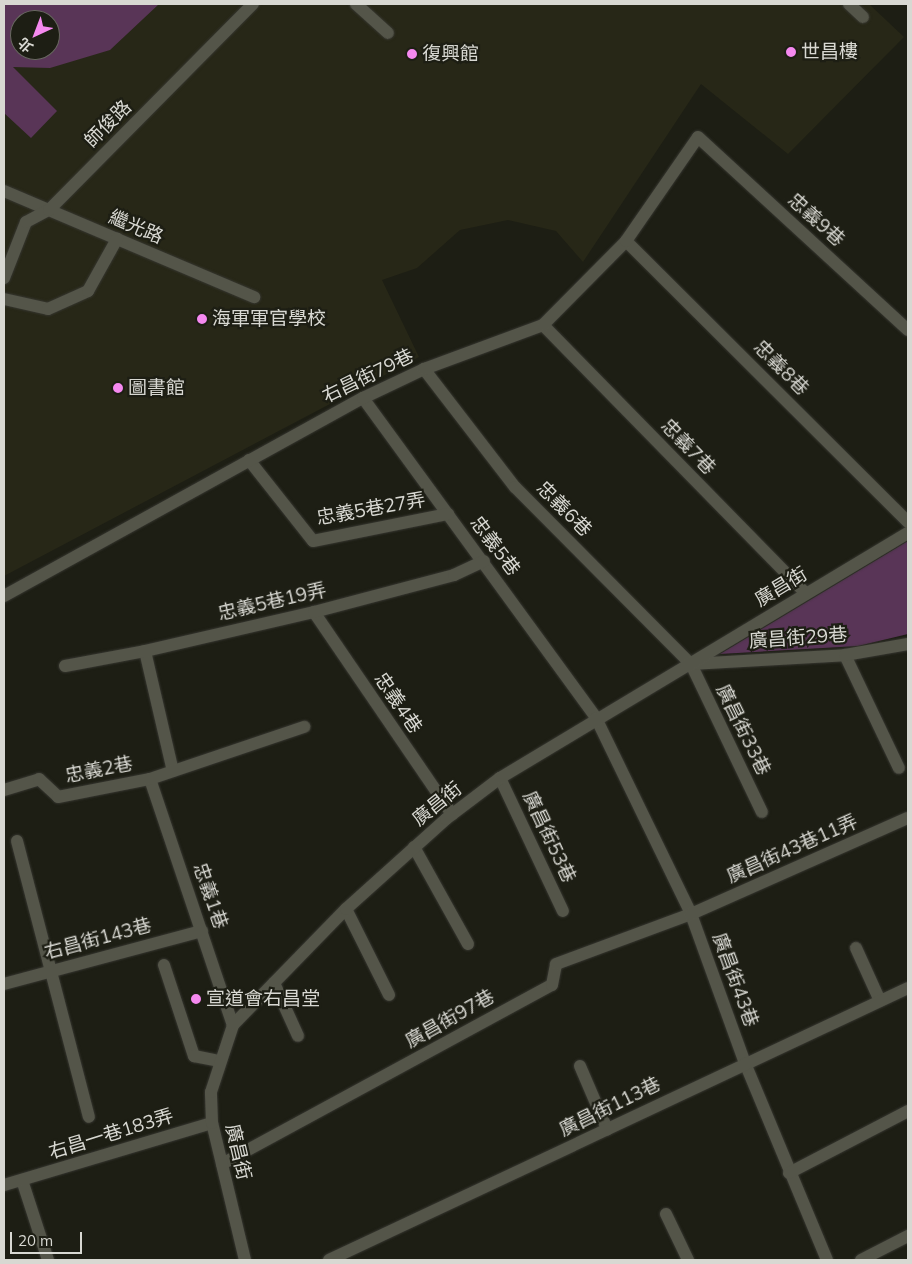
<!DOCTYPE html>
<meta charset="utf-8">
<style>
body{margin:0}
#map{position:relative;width:912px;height:1264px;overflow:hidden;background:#1d1e14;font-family:Mulish,"Noto Sans TC",sans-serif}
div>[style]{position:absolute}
.built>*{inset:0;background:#272717}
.green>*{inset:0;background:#593557}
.roads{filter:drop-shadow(0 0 1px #363630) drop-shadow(0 0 1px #363630)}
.service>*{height:12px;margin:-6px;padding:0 6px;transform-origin:6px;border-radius:6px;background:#545549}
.minor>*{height:12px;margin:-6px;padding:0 6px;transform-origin:6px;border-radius:6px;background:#545549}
.dots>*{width:14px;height:14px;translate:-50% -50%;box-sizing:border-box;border:2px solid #1d1e14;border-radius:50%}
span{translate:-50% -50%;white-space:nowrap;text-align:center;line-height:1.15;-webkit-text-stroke:4.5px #1d1e14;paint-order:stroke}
.poi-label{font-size:19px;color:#d8d8d2}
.left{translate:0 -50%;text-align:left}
.street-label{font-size:19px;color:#d8d8d2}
.frame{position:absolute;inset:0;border:5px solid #d8d8d2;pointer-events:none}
.north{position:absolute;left:10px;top:10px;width:50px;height:50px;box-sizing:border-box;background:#1d1e14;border:1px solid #686860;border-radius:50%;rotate:223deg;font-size:14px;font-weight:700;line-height:20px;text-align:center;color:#d8d8d2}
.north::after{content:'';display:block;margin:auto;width:18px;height:22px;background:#f589ef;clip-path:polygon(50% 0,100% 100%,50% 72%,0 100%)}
.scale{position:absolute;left:10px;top:1232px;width:72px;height:22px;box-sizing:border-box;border:2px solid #d8d8d2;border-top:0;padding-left:6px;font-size:15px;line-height:18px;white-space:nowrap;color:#d8d8d2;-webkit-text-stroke:4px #1d1e14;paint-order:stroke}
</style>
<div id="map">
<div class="built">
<i style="clip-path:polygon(evenodd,4px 4px,869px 4px,904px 37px,788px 154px,701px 84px,583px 262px,556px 231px,508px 220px,460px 230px,417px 268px,382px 280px,419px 357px,4px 576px,4px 4px,20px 20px,50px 20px,50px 50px,20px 50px,20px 20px)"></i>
</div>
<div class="green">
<i style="clip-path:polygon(evenodd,4px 4px,159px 4px,110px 50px,50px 68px,13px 67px,57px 111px,31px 138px,4px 113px,4px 4px,20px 20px,50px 20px,50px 50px,20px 50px,20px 20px)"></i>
<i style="clip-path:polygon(908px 541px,908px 634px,858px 646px,720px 654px)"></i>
</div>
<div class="roads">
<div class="service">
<i style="left:849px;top:4px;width:19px;rotate:43deg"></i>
<i style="left:626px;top:241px;width:398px;rotate:44.9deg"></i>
<i style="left:543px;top:325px;width:376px;rotate:45.6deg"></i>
<i style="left:424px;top:369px;width:149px;rotate:52.4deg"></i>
<i style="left:515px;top:487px;width:250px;rotate:45.2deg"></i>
<i style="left:691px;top:664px;width:164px;rotate:64.4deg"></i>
<i style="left:363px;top:398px;width:396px;rotate:53.9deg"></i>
<i style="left:596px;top:718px;width:218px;rotate:64.1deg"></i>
<i style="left:691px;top:914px;width:158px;rotate:70.1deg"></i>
<i style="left:745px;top:1063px;width:213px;rotate:67.4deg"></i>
<i style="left:249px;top:460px;width:103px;rotate:51.7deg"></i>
<i style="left:313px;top:541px;width:138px;rotate:-11.3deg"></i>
<i style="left:4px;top:596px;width:410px;rotate:-28.9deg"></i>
<i style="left:363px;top:398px;width:68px;rotate:-25.4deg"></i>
<i style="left:424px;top:369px;width:127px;rotate:-20.3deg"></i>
<i style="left:543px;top:325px;width:118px;rotate:-45.3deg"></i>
<i style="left:626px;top:241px;width:126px;rotate:-55.3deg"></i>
<i style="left:698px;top:137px;width:285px;rotate:42.6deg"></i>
<i style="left:314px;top:612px;width:245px;rotate:55.7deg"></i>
<i style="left:145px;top:651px;width:123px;rotate:76.9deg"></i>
<i style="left:845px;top:655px;width:125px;rotate:64.5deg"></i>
<i style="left:691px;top:664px;width:154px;rotate:-3.3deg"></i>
<i style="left:845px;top:655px;width:64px;rotate:-9.9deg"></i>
<i style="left:65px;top:666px;width:81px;rotate:-10.6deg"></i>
<i style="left:145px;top:651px;width:173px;rotate:-13deg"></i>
<i style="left:314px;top:612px;width:145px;rotate:-14.8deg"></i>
<i style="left:454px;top:575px;width:33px;rotate:-25deg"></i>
<i style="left:500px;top:778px;width:147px;rotate:64.7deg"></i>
<i style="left:150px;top:779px;width:260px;rotate:71.4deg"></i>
<i style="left:4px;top:790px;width:37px;rotate:-17deg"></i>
<i style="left:39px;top:779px;width:26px;rotate:43deg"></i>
<i style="left:58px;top:797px;width:94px;rotate:-11.1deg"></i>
<i style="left:150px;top:779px;width:163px;rotate:-18.7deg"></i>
<i style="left:17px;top:841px;width:285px;rotate:75.4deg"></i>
<i style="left:414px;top:847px;width:111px;rotate:60.9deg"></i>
<i style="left:346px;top:909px;width:96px;rotate:63.4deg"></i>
<i style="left:856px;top:948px;width:58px;rotate:65.6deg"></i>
<i style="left:164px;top:965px;width:96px;rotate:71.8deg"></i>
<i style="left:194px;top:1056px;width:25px;rotate:11deg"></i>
<i style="left:274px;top:983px;width:58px;rotate:65.6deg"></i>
<i style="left:4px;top:984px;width:205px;rotate:-15deg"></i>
<i style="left:580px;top:1066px;width:69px;rotate:66.8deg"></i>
<i style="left:222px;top:1164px;width:375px;rotate:-28.5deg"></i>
<i style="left:552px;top:985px;width:21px;rotate:-79deg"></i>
<i style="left:556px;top:964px;width:144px;rotate:-20.3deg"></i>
<i style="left:691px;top:914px;width:237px;rotate:-23.9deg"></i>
<i style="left:789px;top:1173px;width:134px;rotate:-27.5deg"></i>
<i style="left:22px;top:1180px;width:84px;rotate:72deg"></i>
<i style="left:4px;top:1185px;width:217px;rotate:-16.6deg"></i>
<i style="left:666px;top:1214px;width:51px;rotate:64.4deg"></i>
<i style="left:329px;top:1260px;width:640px;rotate:-25.16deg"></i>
<i style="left:861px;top:1260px;width:53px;rotate:-27.1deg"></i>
</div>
<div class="minor">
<i style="left:356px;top:4px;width:43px;rotate:42.2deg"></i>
<i style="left:4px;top:191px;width:272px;rotate:23deg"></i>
<i style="left:4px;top:278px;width:60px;rotate:-68.6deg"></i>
<i style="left:26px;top:222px;width:26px;rotate:-28deg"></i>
<i style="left:49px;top:210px;width:290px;rotate:-45.3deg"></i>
<i style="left:4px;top:299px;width:45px;rotate:12.8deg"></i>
<i style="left:48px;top:309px;width:44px;rotate:-24.2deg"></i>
<i style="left:88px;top:291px;width:60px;rotate:-60.9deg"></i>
<i style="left:245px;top:1260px;width:141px;rotate:-103.5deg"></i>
<i style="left:212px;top:1123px;width:31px;rotate:-92deg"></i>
<i style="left:211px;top:1092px;width:71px;rotate:-71.8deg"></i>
<i style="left:233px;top:1025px;width:162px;rotate:-45.8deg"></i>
<i style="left:346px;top:909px;width:135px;rotate:-42deg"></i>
<i style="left:446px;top:819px;width:68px;rotate:-37.2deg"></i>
<i style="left:500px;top:778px;width:476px;rotate:-31deg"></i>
</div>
</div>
<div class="dots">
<i style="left:791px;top:52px;background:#f589ef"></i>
<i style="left:412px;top:54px;background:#f589ef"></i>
<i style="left:202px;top:319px;background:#f589ef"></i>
<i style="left:118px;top:388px;background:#f589ef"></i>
<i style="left:196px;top:999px;background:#f589ef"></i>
</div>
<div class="poi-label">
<span class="left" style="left:801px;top:52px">世昌樓</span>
<span class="left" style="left:422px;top:54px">復興館</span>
<span class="left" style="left:212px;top:319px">海軍軍官學校</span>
<span class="left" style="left:128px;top:388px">圖書館</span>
<span class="left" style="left:206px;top:999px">宣道會右昌堂</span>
</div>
<div class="street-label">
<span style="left:108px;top:124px;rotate:-45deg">師俊路</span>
<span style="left:816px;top:220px;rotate:42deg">忠義9巷</span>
<span style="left:136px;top:227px;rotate:23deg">繼光路</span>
<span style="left:781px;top:368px;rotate:45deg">忠義8巷</span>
<span style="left:368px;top:376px;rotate:-26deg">右昌街79巷</span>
<span style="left:688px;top:447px;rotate:46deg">忠義7巷</span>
<span style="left:371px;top:509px;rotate:-10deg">忠義5巷27弄</span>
<span style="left:564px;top:509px;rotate:45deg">忠義6巷</span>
<span style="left:495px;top:546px;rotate:53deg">忠義5巷</span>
<span style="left:781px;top:587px;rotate:-31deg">廣昌街</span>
<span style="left:272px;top:602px;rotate:-13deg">忠義5巷19弄</span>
<span style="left:798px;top:638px;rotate:-4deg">廣昌街29巷</span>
<span style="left:398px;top:703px;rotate:56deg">忠義4巷</span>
<span style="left:743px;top:730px;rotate:64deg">廣昌街33巷</span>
<span style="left:99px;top:770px;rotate:-11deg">忠義2巷</span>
<span style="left:437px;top:804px;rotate:-39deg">廣昌街</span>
<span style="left:549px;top:837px;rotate:65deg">廣昌街53巷</span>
<span style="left:792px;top:849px;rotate:-24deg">廣昌街43巷11弄</span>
<span style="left:210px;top:896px;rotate:71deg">忠義1巷</span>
<span style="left:98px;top:939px;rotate:-15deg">右昌街143巷</span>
<span style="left:735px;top:980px;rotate:70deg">廣昌街43巷</span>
<span style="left:450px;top:1019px;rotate:-29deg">廣昌街97巷</span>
<span style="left:610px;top:1107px;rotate:-26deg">廣昌街113巷</span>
<span style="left:111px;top:1134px;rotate:-17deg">右昌一巷183弄</span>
<span style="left:238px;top:1152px;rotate:77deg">廣昌街</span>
</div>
<div class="frame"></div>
<div class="north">北</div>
<div class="scale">20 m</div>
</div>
